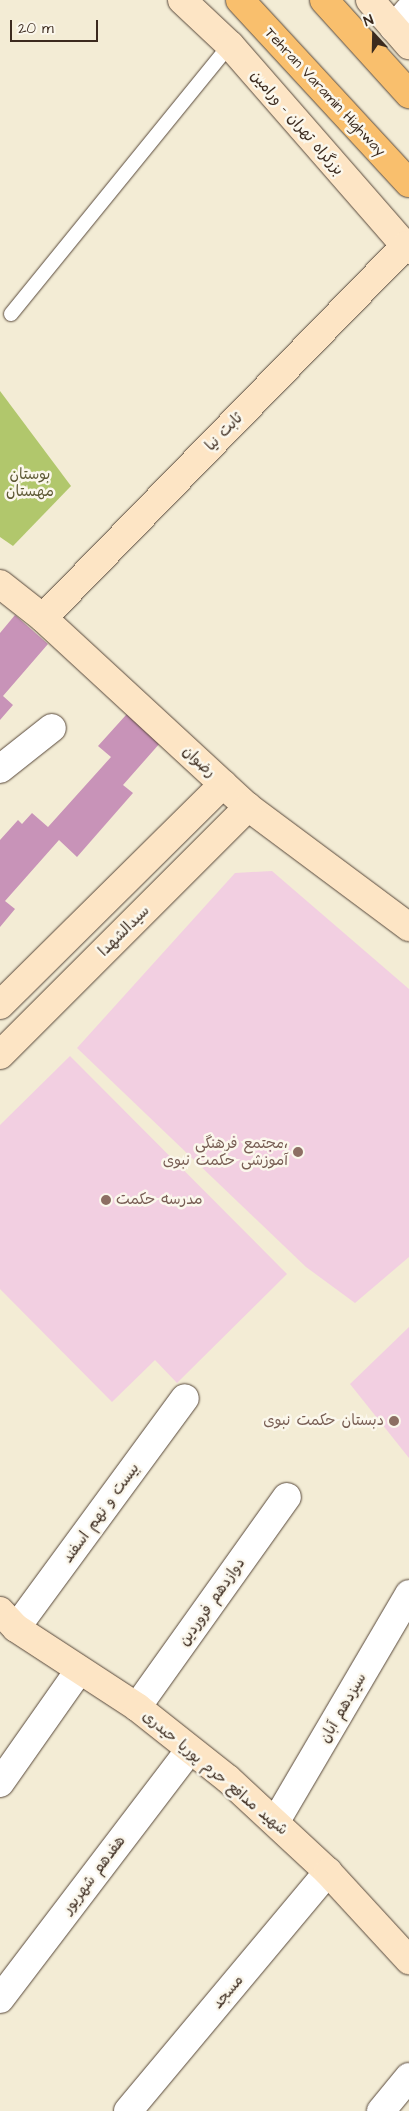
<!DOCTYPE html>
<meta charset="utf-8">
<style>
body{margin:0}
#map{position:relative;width:409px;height:2111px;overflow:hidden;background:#f3ecd5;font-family:"Architects Daughter","Playpen Sans Arabic",sans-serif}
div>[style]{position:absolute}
.built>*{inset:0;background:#f2cfe1}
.green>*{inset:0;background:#b1c76c}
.building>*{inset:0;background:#c893b8}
.roads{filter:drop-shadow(0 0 1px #574739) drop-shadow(0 0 1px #574739)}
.lane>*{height:14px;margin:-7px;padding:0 7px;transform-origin:7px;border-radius:7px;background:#fff}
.street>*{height:28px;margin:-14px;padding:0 14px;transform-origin:14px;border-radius:14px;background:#fff}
.secondary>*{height:28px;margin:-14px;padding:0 14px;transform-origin:14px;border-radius:14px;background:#fde5c5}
.highway>*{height:28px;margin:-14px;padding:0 14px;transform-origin:14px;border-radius:14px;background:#f9bf6d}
.dots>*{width:14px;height:14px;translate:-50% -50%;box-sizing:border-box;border:2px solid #fbf7ec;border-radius:50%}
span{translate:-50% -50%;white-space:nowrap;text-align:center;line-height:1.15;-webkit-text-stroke:5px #fbf7ec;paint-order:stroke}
.street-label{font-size:15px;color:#3b2a1e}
.park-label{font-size:15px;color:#5e5935}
.education-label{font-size:15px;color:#785e54}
.right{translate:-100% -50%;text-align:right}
.left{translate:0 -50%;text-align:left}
.north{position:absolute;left:349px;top:10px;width:50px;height:50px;-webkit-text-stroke:4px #fbf7ec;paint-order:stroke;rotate:339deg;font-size:14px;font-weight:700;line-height:20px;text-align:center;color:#3b2a1e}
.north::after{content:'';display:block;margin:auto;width:18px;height:22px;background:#3b2a1e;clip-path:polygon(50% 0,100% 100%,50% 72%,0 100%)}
.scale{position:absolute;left:10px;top:20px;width:88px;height:22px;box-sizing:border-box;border:2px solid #3b2a1e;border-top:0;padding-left:6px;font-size:15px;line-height:18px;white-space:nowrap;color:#3b2a1e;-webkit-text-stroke:4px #fbf7ec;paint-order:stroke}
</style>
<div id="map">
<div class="built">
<i style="clip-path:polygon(272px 871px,409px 989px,409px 1257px,355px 1303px,306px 1267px,77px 1048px,235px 873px)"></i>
<i style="clip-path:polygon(70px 1056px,287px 1274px,177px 1383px,155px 1360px,112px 1402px,0 1289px,0 1125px)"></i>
<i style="clip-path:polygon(409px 1327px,409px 1458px,350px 1384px)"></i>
</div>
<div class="green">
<i style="clip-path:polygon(0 391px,71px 486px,13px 546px,0 537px)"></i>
</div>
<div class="building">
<i style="clip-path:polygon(15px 615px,48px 644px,3px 696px,13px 705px,0 720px,0 633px)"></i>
<i style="clip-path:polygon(135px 705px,168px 734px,123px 785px,133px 793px,77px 857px,59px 840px,5px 901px,15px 909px,0 927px,0 840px,18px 820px,22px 824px,32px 813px,48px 827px,111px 757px,98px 746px)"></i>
</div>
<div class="roads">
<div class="lane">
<i style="left:11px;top:314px;width:347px;rotate:-50.9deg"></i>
</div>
<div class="street">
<i style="left:394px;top:28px;width:23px;rotate:-50deg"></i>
<i style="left:0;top:769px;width:66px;rotate:-38.3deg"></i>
<i style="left:16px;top:1628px;width:285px;rotate:-53.7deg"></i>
<i style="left:137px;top:1707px;width:258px;rotate:-54.5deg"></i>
<i style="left:0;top:1783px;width:136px;rotate:-54.9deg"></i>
<i style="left:276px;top:1821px;width:263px;rotate:-59.6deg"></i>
<i style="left:0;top:1999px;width:312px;rotate:-52.7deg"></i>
<i style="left:128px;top:2111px;width:312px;rotate:-50.1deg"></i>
<i style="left:381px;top:2111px;width:44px;rotate:-50.5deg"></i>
</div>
<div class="secondary">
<i style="left:182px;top:0;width:66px;rotate:43.2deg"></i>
<i style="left:230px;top:45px;width:272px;rotate:48.9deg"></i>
<i style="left:370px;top:0;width:60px;rotate:49.1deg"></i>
<i style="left:0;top:584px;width:55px;rotate:38.3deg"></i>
<i style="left:43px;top:618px;width:279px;rotate:42.7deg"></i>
<i style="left:248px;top:807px;width:201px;rotate:36.7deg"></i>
<i style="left:43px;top:618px;width:519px;rotate:-45.78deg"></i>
<i style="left:0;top:1005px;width:314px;rotate:-44.7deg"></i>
<i style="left:0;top:1055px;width:351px;rotate:-45deg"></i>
<i style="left:0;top:1611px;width:23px;rotate:47deg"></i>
<i style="left:16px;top:1628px;width:145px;rotate:33.1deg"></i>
<i style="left:137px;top:1707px;width:116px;rotate:38.4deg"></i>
<i style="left:228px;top:1779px;width:137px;rotate:42.9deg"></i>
<i style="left:328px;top:1872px;width:120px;rotate:47.4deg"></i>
</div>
<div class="highway">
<i style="left:240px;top:0;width:249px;rotate:47.3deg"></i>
<i style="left:324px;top:0;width:127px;rotate:47.9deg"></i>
</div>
</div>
<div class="dots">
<i style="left:298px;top:1152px;background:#8d6e63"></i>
<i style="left:106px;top:1200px;background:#8d6e63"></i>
<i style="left:394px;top:1421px;background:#8d6e63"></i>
</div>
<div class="street-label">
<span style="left:325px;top:92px;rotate:47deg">Tehran Varamin Highway</span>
<span style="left:297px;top:123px;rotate:49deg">بزرگراه تهران - ورامین</span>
<span style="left:224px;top:432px;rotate:-46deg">ثابت نیا</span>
<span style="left:199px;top:762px;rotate:43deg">رضوان</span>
<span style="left:124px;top:931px;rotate:-45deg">سیدالشهدا</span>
<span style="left:101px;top:1513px;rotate:-54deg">بیست و نهم اسفند</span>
<span style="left:212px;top:1602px;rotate:-55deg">دوازدهم فروردین</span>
<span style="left:343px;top:1708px;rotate:-60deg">سیزدهم آبان</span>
<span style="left:215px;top:1773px;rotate:40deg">شهید مدافع حرم پوریا حیدری</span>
<span style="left:94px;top:1875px;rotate:-53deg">هفدهم شهریور</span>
<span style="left:228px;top:1992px;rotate:-50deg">مسجد</span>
</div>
<div class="park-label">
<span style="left:30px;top:483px">بوستان<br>مهستان</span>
</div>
<div class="education-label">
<span class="right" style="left:288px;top:1152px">مجتمع‌ فرهنگی،<br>آموزشی حکمت نبوی</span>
<span class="left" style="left:116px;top:1200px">مدرسه حکمت</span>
<span class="right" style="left:384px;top:1421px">دبستان حکمت نبوی</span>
</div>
<div class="north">N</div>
<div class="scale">20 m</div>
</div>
